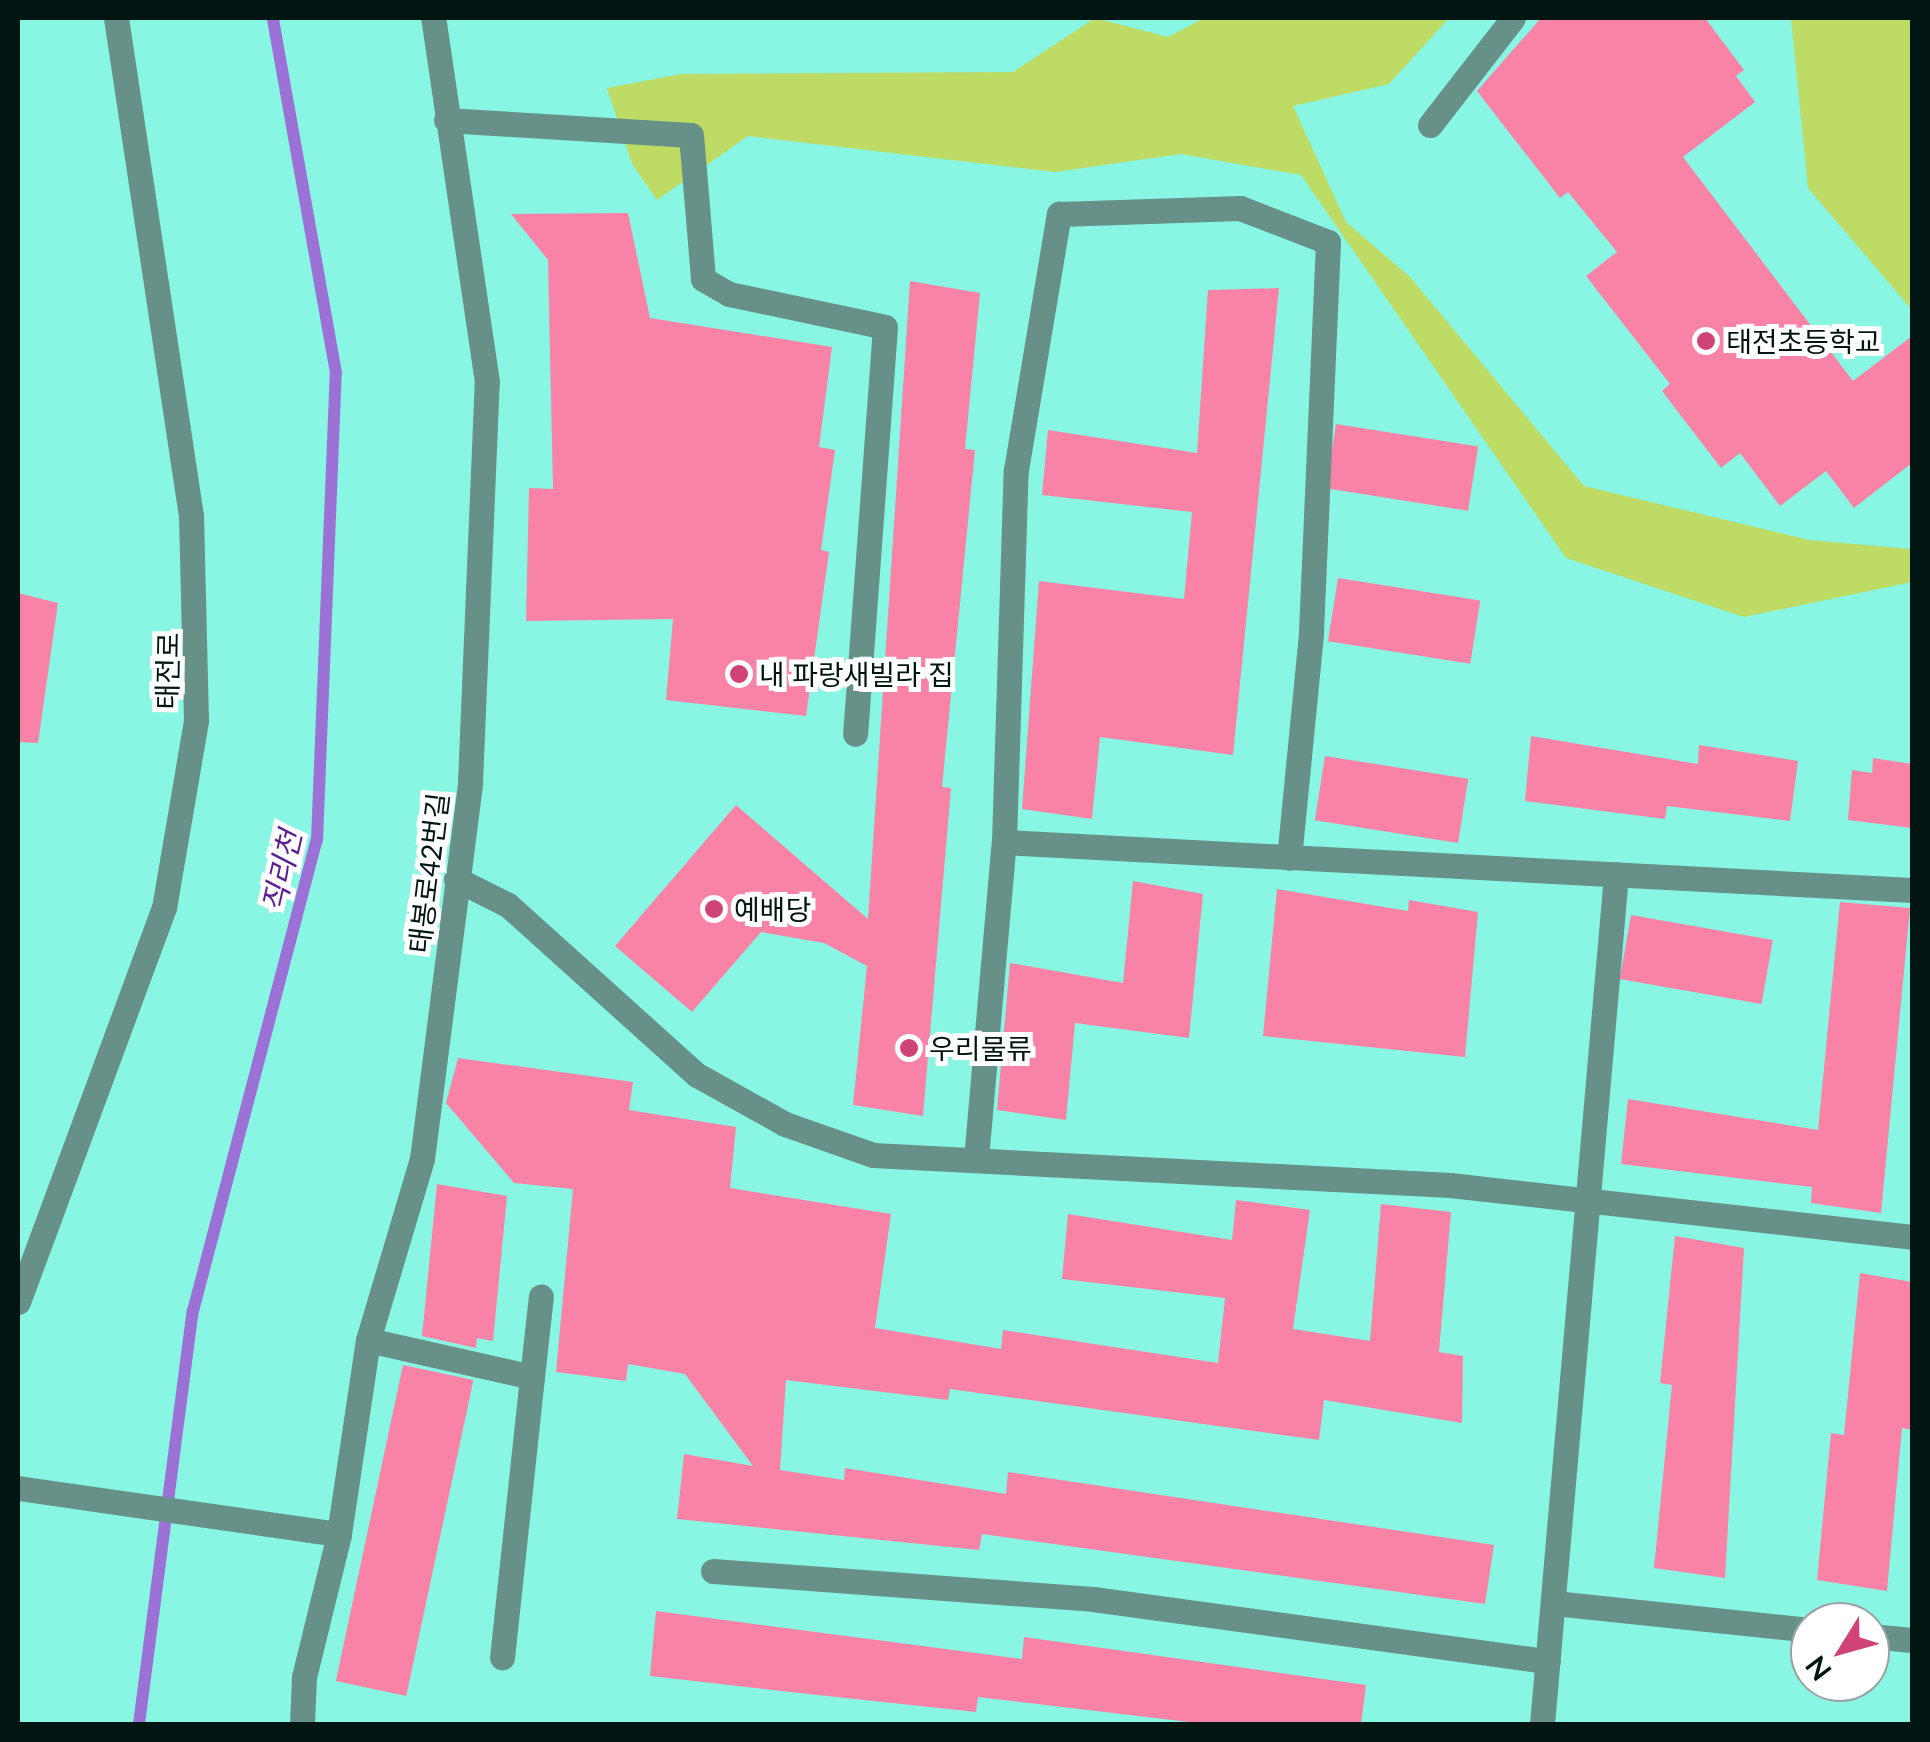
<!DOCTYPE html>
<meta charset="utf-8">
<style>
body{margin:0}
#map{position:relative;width:1930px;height:1742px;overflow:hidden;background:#88f6e3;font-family:Lato,"Noto Sans KR",sans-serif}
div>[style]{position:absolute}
.green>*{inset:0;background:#bddb65}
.stream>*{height:12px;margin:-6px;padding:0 6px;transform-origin:6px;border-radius:6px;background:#9b71d5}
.building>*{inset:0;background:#f982a7;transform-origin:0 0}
.service>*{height:25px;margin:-12.5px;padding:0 12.5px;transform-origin:12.5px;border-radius:12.5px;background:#669088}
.minor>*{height:25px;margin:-12.5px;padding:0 12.5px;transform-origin:12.5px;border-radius:12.5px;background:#669088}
.tertiary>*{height:25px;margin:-12.5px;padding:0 12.5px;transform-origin:12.5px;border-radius:12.5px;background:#669088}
.dots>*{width:28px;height:28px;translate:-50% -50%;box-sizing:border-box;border:5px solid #fff;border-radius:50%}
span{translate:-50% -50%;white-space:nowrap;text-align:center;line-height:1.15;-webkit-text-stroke:10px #fff;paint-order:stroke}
.poi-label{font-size:28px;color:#011613}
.left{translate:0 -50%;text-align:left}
.street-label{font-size:28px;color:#011613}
.water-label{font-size:30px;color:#5a1d94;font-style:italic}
.frame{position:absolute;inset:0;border:20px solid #011613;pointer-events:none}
.north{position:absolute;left:1790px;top:1602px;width:100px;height:100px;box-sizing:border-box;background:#fff;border:2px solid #99a2a1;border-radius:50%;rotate:233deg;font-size:28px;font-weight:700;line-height:40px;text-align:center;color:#011613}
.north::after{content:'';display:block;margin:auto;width:35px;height:45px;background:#cf4377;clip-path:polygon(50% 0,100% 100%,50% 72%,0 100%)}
</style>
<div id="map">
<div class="green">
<i style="clip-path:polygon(1095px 18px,1168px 37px,1204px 18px,1449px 18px,1389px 84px,1293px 106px,1346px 222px,1410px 277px,1584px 486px,1809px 540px,1912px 549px,1912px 582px,1744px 617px,1566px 558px,1301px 175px,1181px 154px,1055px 172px,748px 136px,657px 200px,632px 164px,607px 88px,681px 74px,1013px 72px)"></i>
<i style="clip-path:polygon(1791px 18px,1912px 18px,1912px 310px,1808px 188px)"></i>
</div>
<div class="stream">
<i style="left:139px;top:1724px;width:417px;rotate:-82.6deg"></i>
<i style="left:193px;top:1311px;width:487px;rotate:-75.3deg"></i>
<i style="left:317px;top:840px;width:467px;rotate:-87.7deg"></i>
<i style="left:336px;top:373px;width:361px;rotate:-100.1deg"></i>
</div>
<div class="building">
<i style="clip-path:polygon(1541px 18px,1705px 18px,1744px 70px,1736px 76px,1755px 102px,1683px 157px,1853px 381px,1912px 336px,1912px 463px,1854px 508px,1826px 471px,1780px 506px,1740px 453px,1721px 468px,1662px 391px,1670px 384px,1586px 276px,1617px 252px,1568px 192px,1560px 198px,1477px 91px)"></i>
<i style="clip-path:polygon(628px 213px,650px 318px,832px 347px,819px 447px,835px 450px,821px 550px,829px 552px,806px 716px,666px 700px,673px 619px,526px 621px,529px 488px,553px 489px,548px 260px,511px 214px)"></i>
<i style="clip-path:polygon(910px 281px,980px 293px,965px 449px,975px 450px,942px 787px,951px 788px,923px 1116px,853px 1105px,867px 966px,824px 943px,761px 932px,692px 1012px,615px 946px,736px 805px,868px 919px)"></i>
<i style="clip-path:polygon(1279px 288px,1233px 755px,1100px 737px,1092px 819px,1022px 809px,1039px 581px,1184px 599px,1192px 512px,1042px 495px,1048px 430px,1197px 453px,1208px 290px)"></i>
<i style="left:1336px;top:424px;width:144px;height:65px;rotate:9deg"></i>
<i style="left:1338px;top:578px;width:144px;height:64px;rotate:9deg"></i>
<i style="clip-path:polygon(18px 593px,58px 603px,38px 743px,18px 742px)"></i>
<i style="clip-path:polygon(1531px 736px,1698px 764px,1699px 745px,1798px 761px,1790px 821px,1667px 806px,1665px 819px,1525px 801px)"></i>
<i style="left:1325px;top:756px;width:145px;height:65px;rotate:9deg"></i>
<i style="clip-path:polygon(1873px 758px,1912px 764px,1912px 828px,1848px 820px,1852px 770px,1872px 773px)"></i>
<i style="clip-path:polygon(1133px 881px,1203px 894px,1189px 1038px,1075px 1023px,1066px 1120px,997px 1110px,1010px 963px,1123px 983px)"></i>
<i style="clip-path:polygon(1277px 889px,1408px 911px,1409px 900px,1478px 912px,1465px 1057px,1263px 1036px)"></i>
<i style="clip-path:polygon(1840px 902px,1910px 908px,1881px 1213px,1811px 1203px,1812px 1187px,1621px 1164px,1628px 1099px,1818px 1130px)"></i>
<i style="left:1631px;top:915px;width:144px;height:65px;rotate:10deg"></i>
<i style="clip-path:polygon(458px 1058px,633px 1082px,629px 1110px,736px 1127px,730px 1188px,891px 1214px,875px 1328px,1001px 1349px,1003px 1330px,1218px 1363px,1225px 1298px,1062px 1279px,1068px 1214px,1232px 1240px,1236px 1200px,1310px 1210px,1293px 1329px,1370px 1341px,1381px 1204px,1451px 1212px,1439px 1352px,1463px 1356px,1462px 1423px,1324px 1400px,1319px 1440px,950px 1389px,948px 1400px,786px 1380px,780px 1470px,844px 1480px,845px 1468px,1006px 1494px,1008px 1472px,1494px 1545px,1485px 1604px,982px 1534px,979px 1550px,677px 1519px,684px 1454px,753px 1466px,685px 1374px,628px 1364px,626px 1381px,556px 1372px,573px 1189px,514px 1183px,446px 1103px)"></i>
<i style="clip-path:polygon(437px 1184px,507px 1196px,493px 1341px,477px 1338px,476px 1348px,422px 1336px)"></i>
<i style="clip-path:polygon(1675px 1236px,1744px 1248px,1725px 1578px,1654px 1568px,1672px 1385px,1660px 1383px)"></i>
<i style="clip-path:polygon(1860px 1273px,1912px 1282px,1912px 1430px,1902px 1428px,1887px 1591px,1817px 1580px,1831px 1433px,1844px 1435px)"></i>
<i style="left:403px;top:1365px;width:72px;height:323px;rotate:12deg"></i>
<i style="clip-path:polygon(656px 1611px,1022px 1659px,1024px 1637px,1366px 1685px,1361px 1724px,1206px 1724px,978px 1697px,976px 1712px,790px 1692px,650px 1676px)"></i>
</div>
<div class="service">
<i style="left:446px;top:120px;width:245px;rotate:3.5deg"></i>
<i style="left:691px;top:135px;width:144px;rotate:85.2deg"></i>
<i style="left:703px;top:279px;width:30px;rotate:30deg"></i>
<i style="left:729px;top:294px;width:159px;rotate:11.9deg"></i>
<i style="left:885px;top:327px;width:408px;rotate:94.2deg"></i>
<i style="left:1004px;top:842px;width:909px;rotate:3.03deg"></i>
<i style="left:456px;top:879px;width:58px;rotate:26.6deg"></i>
<i style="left:508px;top:905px;width:254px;rotate:42deg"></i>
<i style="left:697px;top:1075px;width:101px;rotate:29.1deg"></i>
<i style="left:785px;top:1124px;width:93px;rotate:19.4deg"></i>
<i style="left:873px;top:1155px;width:578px;rotate:2.98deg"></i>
<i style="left:1450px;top:1185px;width:465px;rotate:6.4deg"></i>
<i style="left:976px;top:1159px;width:318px;rotate:-85deg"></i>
<i style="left:1004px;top:842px;width:372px;rotate:-88.2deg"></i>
<i style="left:1016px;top:470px;width:260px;rotate:-80.5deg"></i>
<i style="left:1059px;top:214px;width:181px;rotate:-1.9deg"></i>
<i style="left:1240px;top:208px;width:94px;rotate:21.1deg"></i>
<i style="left:1328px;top:242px;width:392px;rotate:92.5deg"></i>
<i style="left:1311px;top:634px;width:225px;rotate:95.6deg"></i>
<i style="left:368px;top:1340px;width:168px;rotate:12.7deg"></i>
<i style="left:532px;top:1377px;width:282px;rotate:96.1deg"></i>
<i style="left:532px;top:1377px;width:81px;rotate:-83.7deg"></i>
<i style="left:713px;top:1571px;width:381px;rotate:4.2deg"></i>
<i style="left:1093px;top:1599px;width:459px;rotate:7.8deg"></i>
<i style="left:1554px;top:1603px;width:257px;rotate:6deg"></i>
<i style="left:1870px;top:1636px;width:42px;rotate:5.4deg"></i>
<i style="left:302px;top:1724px;width:47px;rotate:-87.6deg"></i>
<i style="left:304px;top:1677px;width:147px;rotate:-76.2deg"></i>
<i style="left:1542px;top:1724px;width:853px;rotate:-85.02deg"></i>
</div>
<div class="minor">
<i style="left:1430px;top:125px;width:135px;rotate:-52.2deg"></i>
<i style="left:339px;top:1534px;width:196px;rotate:-81.5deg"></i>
<i style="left:368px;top:1340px;width:189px;rotate:-73.4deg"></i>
<i style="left:422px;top:1159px;width:380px;rotate:-82.7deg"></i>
<i style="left:470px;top:782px;width:400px;rotate:-87.6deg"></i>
<i style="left:487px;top:382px;width:368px;rotate:-98.4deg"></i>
</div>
<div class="tertiary">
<i style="left:18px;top:1302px;width:420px;rotate:-69.7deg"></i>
<i style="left:164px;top:908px;width:191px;rotate:-80.3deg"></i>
<i style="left:196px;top:720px;width:204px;rotate:-91.4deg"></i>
<i style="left:191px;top:516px;width:504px;rotate:-98.56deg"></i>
<i style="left:18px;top:1488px;width:324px;rotate:8.2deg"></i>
</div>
<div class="dots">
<i style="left:1706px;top:341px;background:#cf4377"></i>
<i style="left:739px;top:674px;background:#cf4377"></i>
<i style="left:714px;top:909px;background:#cf4377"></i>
<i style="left:909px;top:1048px;background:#cf4377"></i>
</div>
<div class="poi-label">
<span class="left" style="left:1726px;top:341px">태전초등학교</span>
<span class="left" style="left:759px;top:674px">내 파랑새빌라 집</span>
<span class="left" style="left:734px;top:909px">예배당</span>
<span class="left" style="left:929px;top:1048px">우리물류</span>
</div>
<div class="street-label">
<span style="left:167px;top:671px;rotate:-89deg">태전로</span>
<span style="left:428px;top:873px;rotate:-83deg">태봉로42번길</span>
</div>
<div class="water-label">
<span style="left:281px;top:871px;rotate:-77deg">직리천</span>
</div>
<div class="frame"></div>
<div class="north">N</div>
</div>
